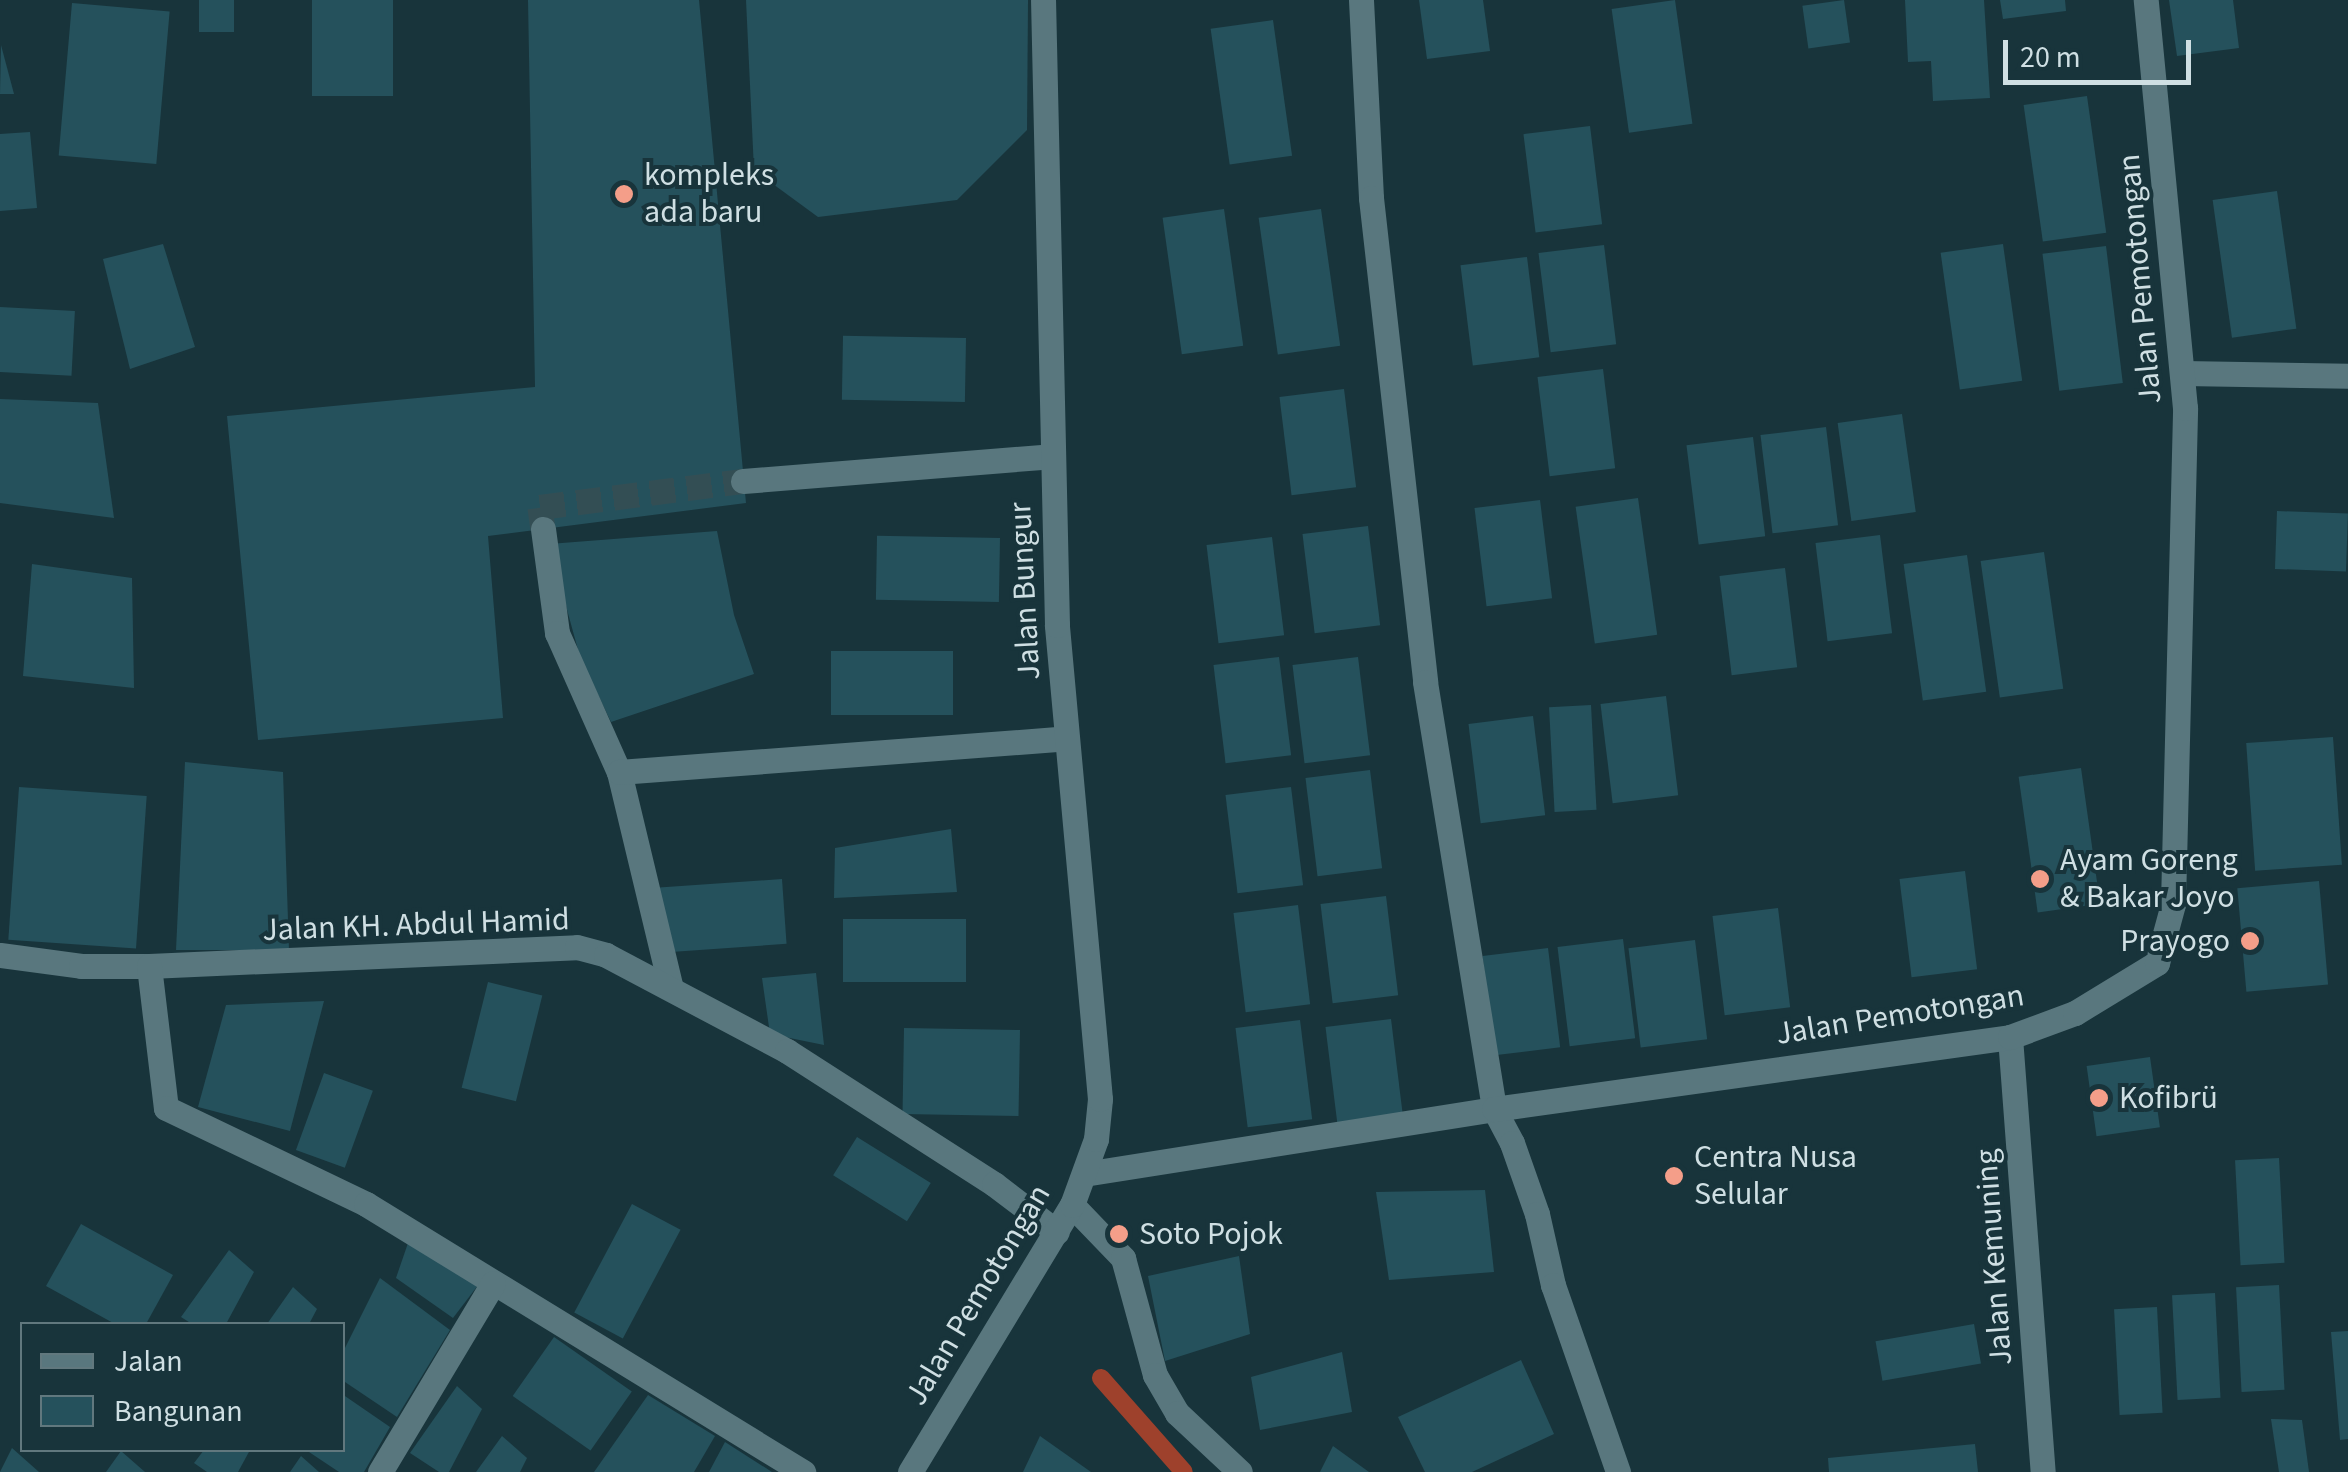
<!DOCTYPE html>
<meta charset="utf-8">
<style>
body{margin:0}
#map{position:relative;width:2348px;height:1472px;overflow:hidden;background:#18343b;font-family:"Source Sans 3",sans-serif}
div>[style]{position:absolute}
.stream>*{height:18px;margin:-9px;padding:0 9px;transform-origin:9px;border-radius:9px;background:#9e412c}
.building>*{inset:0;background:#25515c;transform-origin:0 0}
.minor-tunnel>*{height:25px;margin-top:-12.5px;transform-origin:0;background:repeating-linear-gradient(90deg,#334e54 0 25px,transparent 0 37px)}
.minor>*{height:25px;margin:-12.5px;padding:0 12.5px;transform-origin:12.5px;border-radius:12.5px;background:#59777e}
.dots>*{width:28px;height:28px;translate:-50% -50%;box-sizing:border-box;border:5px solid #18343b;border-radius:50%}
span{translate:-50% -50%;white-space:nowrap;text-align:center;line-height:1.15;-webkit-text-stroke:8px #18343b;paint-order:stroke}
.poi-label{font-size:32px;color:#cfdfe3}
.left{translate:0 -50%;text-align:left}
.right{translate:-100% -50%;text-align:right}
.street-label{font-size:32px;color:#cfdfe3}
.legend{position:absolute;left:20px;top:1322px;width:325px;height:130px;box-sizing:border-box;background:#18343b;border:2px solid #61787e;margin:0;padding:12px 18px;list-style:none;font-size:30px;color:#cfdfe3}
.legend li{display:flex;align-items:center;gap:20px;height:50px}
.legend b{width:50px;border:2px solid #61787e}
.scale{position:absolute;left:2003px;top:40px;width:188px;height:45px;box-sizing:border-box;border:5px solid #cfdfe3;border-top:0;padding-left:12px;font-size:30px;line-height:35px;white-space:nowrap;color:#cfdfe3;-webkit-text-stroke:8px #18343b;paint-order:stroke}
</style>
<div id="map">
<div class="stream">
<i style="left:1101px;top:1378px;width:125px;rotate:48.6deg"></i>
</div>
<div class="building">
<i style="left:199px;top:0;width:35px;height:32px"></i>
<i style="left:312px;top:0;width:81px;height:96px"></i>
<i style="clip-path:polygon(528px 0,699px 0,746px 503px,488px 536px,503px 718px,258px 740px,227px 416px,535px 387px)"></i>
<i style="clip-path:polygon(746px 0,1028px 0,1027px 130px,957px 200px,818px 217px,754px 170px)"></i>
<i style="clip-path:polygon(1419px 0,1483px 0,1490px 51px,1427px 59px)"></i>
<i style="left:1675px;top:0;width:125px;height:64px;rotate:82deg"></i>
<i style="left:1844px;top:0;width:43px;height:42px;rotate:82deg"></i>
<i style="clip-path:polygon(1905px 0,1984px 0,1990px 98px,1933px 101px,1931px 61px,1908px 62px)"></i>
<i style="clip-path:polygon(2000px 0,2065px 0,2066px 11px,2003px 19px)"></i>
<i style="clip-path:polygon(2169px 0,2233px 0,2239px 48px,2177px 56px)"></i>
<i style="left:72px;top:3px;width:98px;height:153px;rotate:5deg"></i>
<i style="left:1273px;top:20px;width:137px;height:63px;rotate:82deg"></i>
<i style="clip-path:polygon(1px 45px,14px 94px,0 94px)"></i>
<i style="left:2087px;top:96px;width:138px;height:64px;rotate:82deg"></i>
<i style="left:1590px;top:126px;width:99px;height:67px;rotate:83deg"></i>
<i style="clip-path:polygon(30px 132px,37px 208px,0 211px,0 134px)"></i>
<i style="left:2277px;top:191px;width:139px;height:65px;rotate:82deg"></i>
<i style="left:1224px;top:209px;width:138px;height:62px;rotate:82deg"></i>
<i style="left:1321px;top:209px;width:138px;height:63px;rotate:82deg"></i>
<i style="clip-path:polygon(163px 244px,195px 347px,130px 369px,103px 259px)"></i>
<i style="left:2003px;top:244px;width:138px;height:63px;rotate:82deg"></i>
<i style="left:1604px;top:245px;width:100px;height:66px;rotate:83deg"></i>
<i style="left:2106px;top:246px;width:138px;height:64px;rotate:83deg"></i>
<i style="left:1527px;top:257px;width:101px;height:67px;rotate:83deg"></i>
<i style="left:0;top:307px;width:75px;height:65px;rotate:3deg"></i>
<i style="left:966px;top:338px;width:64px;height:123px;rotate:91deg"></i>
<i style="left:1603px;top:369px;width:100px;height:66px;rotate:83deg"></i>
<i style="left:1344px;top:389px;width:99px;height:65px;rotate:83deg"></i>
<i style="clip-path:polygon(0 399px,98px 403px,114px 518px,0 503px)"></i>
<i style="left:1902px;top:414px;width:99px;height:65px;rotate:82deg"></i>
<i style="left:1826px;top:427px;width:99px;height:66px;rotate:83deg"></i>
<i style="left:1753px;top:437px;width:100px;height:67px;rotate:83deg"></i>
<i style="left:1638px;top:498px;width:138px;height:63px;rotate:82deg"></i>
<i style="left:1540px;top:500px;width:99px;height:66px;rotate:83deg"></i>
<i style="left:2277px;top:511px;width:71px;height:58px;rotate:2deg"></i>
<i style="left:1368px;top:526px;width:100px;height:66px;rotate:83deg"></i>
<i style="clip-path:polygon(717px 531px,734px 615px,754px 674px,611px 722px,580px 657px,549px 544px)"></i>
<i style="left:1880px;top:535px;width:99px;height:65px;rotate:83deg"></i>
<i style="left:1272px;top:537px;width:99px;height:66px;rotate:83deg"></i>
<i style="left:1000px;top:538px;width:64px;height:123px;rotate:91deg"></i>
<i style="left:2044px;top:552px;width:138px;height:64px;rotate:82deg"></i>
<i style="left:1967px;top:555px;width:138px;height:64px;rotate:82deg"></i>
<i style="clip-path:polygon(32px 564px,132px 578px,134px 688px,23px 676px)"></i>
<i style="left:1785px;top:568px;width:100px;height:66px;rotate:83deg"></i>
<i style="left:953px;top:651px;width:64px;height:122px;rotate:90deg"></i>
<i style="left:1279px;top:657px;width:99px;height:66px;rotate:83deg"></i>
<i style="left:1358px;top:657px;width:99px;height:66px;rotate:83deg"></i>
<i style="left:1666px;top:696px;width:100px;height:66px;rotate:83deg"></i>
<i style="left:1591px;top:705px;width:105px;height:42px;rotate:87deg"></i>
<i style="left:1533px;top:716px;width:100px;height:65px;rotate:83deg"></i>
<i style="left:2333px;top:737px;width:128px;height:87px;rotate:86deg"></i>
<i style="clip-path:polygon(185px 762px,283px 772px,289px 950px,176px 950px)"></i>
<i style="left:2081px;top:768px;width:137px;height:63px;rotate:82deg"></i>
<i style="left:1370px;top:770px;width:99px;height:65px;rotate:83deg"></i>
<i style="left:19px;top:787px;width:128px;height:153px;rotate:4deg"></i>
<i style="left:1291px;top:787px;width:99px;height:66px;rotate:83deg"></i>
<i style="clip-path:polygon(951px 829px,957px 892px,834px 898px,835px 848px)"></i>
<i style="left:1965px;top:871px;width:99px;height:66px;rotate:83deg"></i>
<i style="left:782px;top:879px;width:65px;height:123px;rotate:86deg"></i>
<i style="left:2319px;top:881px;width:104px;height:82px;rotate:85deg"></i>
<i style="left:1386px;top:896px;width:100px;height:66px;rotate:83deg"></i>
<i style="left:1298px;top:905px;width:100px;height:65px;rotate:83deg"></i>
<i style="left:1778px;top:908px;width:100px;height:66px;rotate:83deg"></i>
<i style="left:966px;top:919px;width:63px;height:123px;rotate:90deg"></i>
<i style="left:1623px;top:939px;width:100px;height:66px;rotate:83deg"></i>
<i style="left:1695px;top:940px;width:100px;height:67px;rotate:83deg"></i>
<i style="left:1548px;top:948px;width:100px;height:66px;rotate:83deg"></i>
<i style="clip-path:polygon(816px 973px,824px 1045px,770px 1034px,762px 978px)"></i>
<i style="left:488px;top:982px;width:56px;height:109px;rotate:14deg"></i>
<i style="clip-path:polygon(324px 1001px,290px 1131px,198px 1107px,226px 1005px)"></i>
<i style="left:1391px;top:1019px;width:100px;height:66px;rotate:83deg"></i>
<i style="left:1300px;top:1020px;width:100px;height:65px;rotate:83deg"></i>
<i style="left:1020px;top:1030px;width:86px;height:116px;rotate:91deg"></i>
<i style="left:2150px;top:1057px;width:71px;height:64px;rotate:82deg"></i>
<i style="left:324px;top:1073px;width:52px;height:82px;rotate:20deg"></i>
<i style="left:857px;top:1137px;width:87px;height:45px;rotate:32deg"></i>
<i style="left:2279px;top:1158px;width:105px;height:44px;rotate:87deg"></i>
<i style="clip-path:polygon(1485px 1190px,1494px 1272px,1389px 1280px,1376px 1192px)"></i>
<i style="left:632px;top:1204px;width:55px;height:123px;rotate:28deg"></i>
<i style="clip-path:polygon(81px 1224px,173px 1275px,146px 1324px,115px 1324px,46px 1286px)"></i>
<i style="clip-path:polygon(408px 1243px,479px 1284px,453px 1318px,396px 1278px)"></i>
<i style="clip-path:polygon(229px 1250px,254px 1272px,226px 1324px,192px 1324px,181px 1317px)"></i>
<i style="clip-path:polygon(1239px 1256px,1250px 1334px,1165px 1361px,1148px 1276px)"></i>
<i style="clip-path:polygon(380px 1278px,450px 1330px,397px 1417px,342px 1380px,342px 1354px)"></i>
<i style="left:2279px;top:1285px;width:105px;height:43px;rotate:87deg"></i>
<i style="clip-path:polygon(293px 1287px,317px 1309px,309px 1324px,267px 1324px)"></i>
<i style="left:2215px;top:1293px;width:105px;height:43px;rotate:87deg"></i>
<i style="left:2157px;top:1307px;width:106px;height:43px;rotate:87deg"></i>
<i style="left:1974px;top:1324px;width:40px;height:100px;rotate:80deg"></i>
<i style="clip-path:polygon(2348px 1331px,2348px 1439px,2340px 1440px,2331px 1332px)"></i>
<i style="left:554px;top:1337px;width:95px;height:72px;rotate:35deg"></i>
<i style="clip-path:polygon(1342px 1352px,1352px 1412px,1260px 1430px,1251px 1377px)"></i>
<i style="clip-path:polygon(1521px 1360px,1554px 1434px,1472px 1472px,1425px 1472px,1398px 1417px)"></i>
<i style="clip-path:polygon(457px 1386px,482px 1409px,449px 1472px,439px 1472px,410px 1453px)"></i>
<i style="clip-path:polygon(342px 1394px,390px 1427px,364px 1472px,339px 1472px,306px 1450px,342px 1450px)"></i>
<i style="clip-path:polygon(648px 1395px,715px 1436px,694px 1472px,594px 1472px)"></i>
<i style="clip-path:polygon(2271px 1419px,2302px 1420px,2309px 1472px,2279px 1472px)"></i>
<i style="clip-path:polygon(502px 1436px,527px 1458px,520px 1472px,476px 1472px)"></i>
<i style="clip-path:polygon(1040px 1436px,1091px 1472px,1023px 1472px)"></i>
<i style="clip-path:polygon(725px 1442px,772px 1472px,709px 1472px)"></i>
<i style="clip-path:polygon(1975px 1444px,1978px 1472px,1829px 1472px,1828px 1458px)"></i>
<i style="clip-path:polygon(1333px 1446px,1369px 1472px,1320px 1472px)"></i>
<i style="clip-path:polygon(12px 1448px,39px 1472px,0 1472px)"></i>
<i style="clip-path:polygon(204px 1450px,250px 1450px,238px 1472px,207px 1472px,194px 1463px)"></i>
<i style="clip-path:polygon(121px 1451px,145px 1472px,106px 1472px)"></i>
<i style="clip-path:polygon(301px 1456px,319px 1472px,290px 1472px)"></i>
</div>
<div class="minor-tunnel">
<i style="left:543px;top:529px;width:22px;rotate:-98deg"></i>
<i style="left:540px;top:507px;width:205px;rotate:-7.3deg"></i>
</div>
<div class="minor">
<i style="left:1361px;top:0;width:198px;rotate:87.1deg"></i>
<i style="left:1371px;top:198px;width:487px;rotate:83.6deg"></i>
<i style="left:1425px;top:682px;width:433px;rotate:80.8deg"></i>
<i style="left:1494px;top:1109px;width:38px;rotate:62deg"></i>
<i style="left:1512px;top:1143px;width:75px;rotate:70.6deg"></i>
<i style="left:1537px;top:1214px;width:73px;rotate:77.3deg"></i>
<i style="left:1553px;top:1285px;width:198px;rotate:70.8deg"></i>
<i style="left:2183px;top:373px;width:165px;rotate:1deg"></i>
<i style="left:743px;top:481px;width:309px;rotate:-4.6deg"></i>
<i style="left:543px;top:529px;width:105px;rotate:82.3deg"></i>
<i style="left:557px;top:633px;width:152px;rotate:66deg"></i>
<i style="left:619px;top:772px;width:222px;rotate:76.5deg"></i>
<i style="left:619px;top:772px;width:449px;rotate:-4.3deg"></i>
<i style="left:0;top:955px;width:82px;rotate:7.7deg"></i>
<i style="left:81px;top:966px;width:68px"></i>
<i style="left:149px;top:966px;width:428px;rotate:-2.5deg"></i>
<i style="left:577px;top:947px;width:30px;rotate:15deg"></i>
<i style="left:606px;top:955px;width:205px;rotate:27.9deg"></i>
<i style="left:787px;top:1051px;width:246px;rotate:32.7deg"></i>
<i style="left:994px;top:1184px;width:79px;rotate:37.3deg"></i>
<i style="left:149px;top:966px;width:143px;rotate:83.2deg"></i>
<i style="left:166px;top:1108px;width:222px;rotate:25.6deg"></i>
<i style="left:366px;top:1204px;width:513px;rotate:31.52deg"></i>
<i style="left:2010px;top:1037px;width:436px;rotate:85.7deg"></i>
<i style="left:1084px;top:1174px;width:415px;rotate:-9deg"></i>
<i style="left:1494px;top:1109px;width:521px;rotate:-7.94deg"></i>
<i style="left:2010px;top:1037px;width:69px;rotate:-20.3deg"></i>
<i style="left:2075px;top:1013px;width:96px;rotate:-31.4deg"></i>
<i style="left:2157px;top:963px;width:61px;rotate:-74.8deg"></i>
<i style="left:2173px;top:904px;width:496px;rotate:-88.6deg"></i>
<i style="left:2185px;top:408px;width:410px;rotate:-95.5deg"></i>
<i style="left:1072px;top:1205px;width:74px;rotate:46.1deg"></i>
<i style="left:1123px;top:1258px;width:121px;rotate:74.7deg"></i>
<i style="left:1155px;top:1375px;width:44px;rotate:59.9deg"></i>
<i style="left:1177px;top:1413px;width:86px;rotate:43.1deg"></i>
<i style="left:380px;top:1472px;width:220px;rotate:-59.1deg"></i>
<i style="left:910px;top:1472px;width:312px;rotate:-58.8deg"></i>
<i style="left:1072px;top:1205px;width:70px;rotate:-70deg"></i>
<i style="left:1096px;top:1139px;width:40px;rotate:-84.3deg"></i>
<i style="left:1100px;top:1099px;width:476px;rotate:-95.2deg"></i>
<i style="left:1057px;top:625px;width:625px;rotate:-91.28deg"></i>
</div>
<div class="dots">
<i style="left:624px;top:194px;background:#f49e89"></i>
<i style="left:2040px;top:879px;background:#f49e89"></i>
<i style="left:2250px;top:941px;background:#f49e89"></i>
<i style="left:2099px;top:1098px;background:#f49e89"></i>
<i style="left:1674px;top:1176px;background:#f49e89"></i>
<i style="left:1119px;top:1234px;background:#f49e89"></i>
</div>
<div class="poi-label">
<span class="left" style="left:644px;top:194px">kompleks<br>ada baru</span>
<span class="left" style="left:2060px;top:879px">Ayam Goreng<br>&amp; Bakar Joyo</span>
<span class="right" style="left:2230px;top:941px">Prayogo</span>
<span class="left" style="left:2119px;top:1098px">Kofibrü</span>
<span class="left" style="left:1694px;top:1176px">Centra Nusa<br>Selular</span>
<span class="left" style="left:1139px;top:1234px">Soto Pojok</span>
</div>
<div class="street-label">
<span style="left:2140px;top:279px;rotate:-95deg">Jalan Pemotongan</span>
<span style="left:1025px;top:591px;rotate:-93deg">Jalan Bungur</span>
<span style="left:416px;top:925px;rotate:-2deg">Jalan KH. Abdul Hamid</span>
<span style="left:1900px;top:1015px;rotate:-9deg">Jalan Pemotongan</span>
<span style="left:1994px;top:1257px;rotate:-94deg">Jalan Kemuning</span>
<span style="left:978px;top:1295px;rotate:-59deg">Jalan Pemotongan</span>
</div>
<ul class="legend">
<li><b style="height:12px;background:#59777e"></b>Jalan</li>
<li><b style="height:28px;background:#25515c"></b>Bangunan</li>
</ul>
<div class="scale">20 m</div>
</div>
